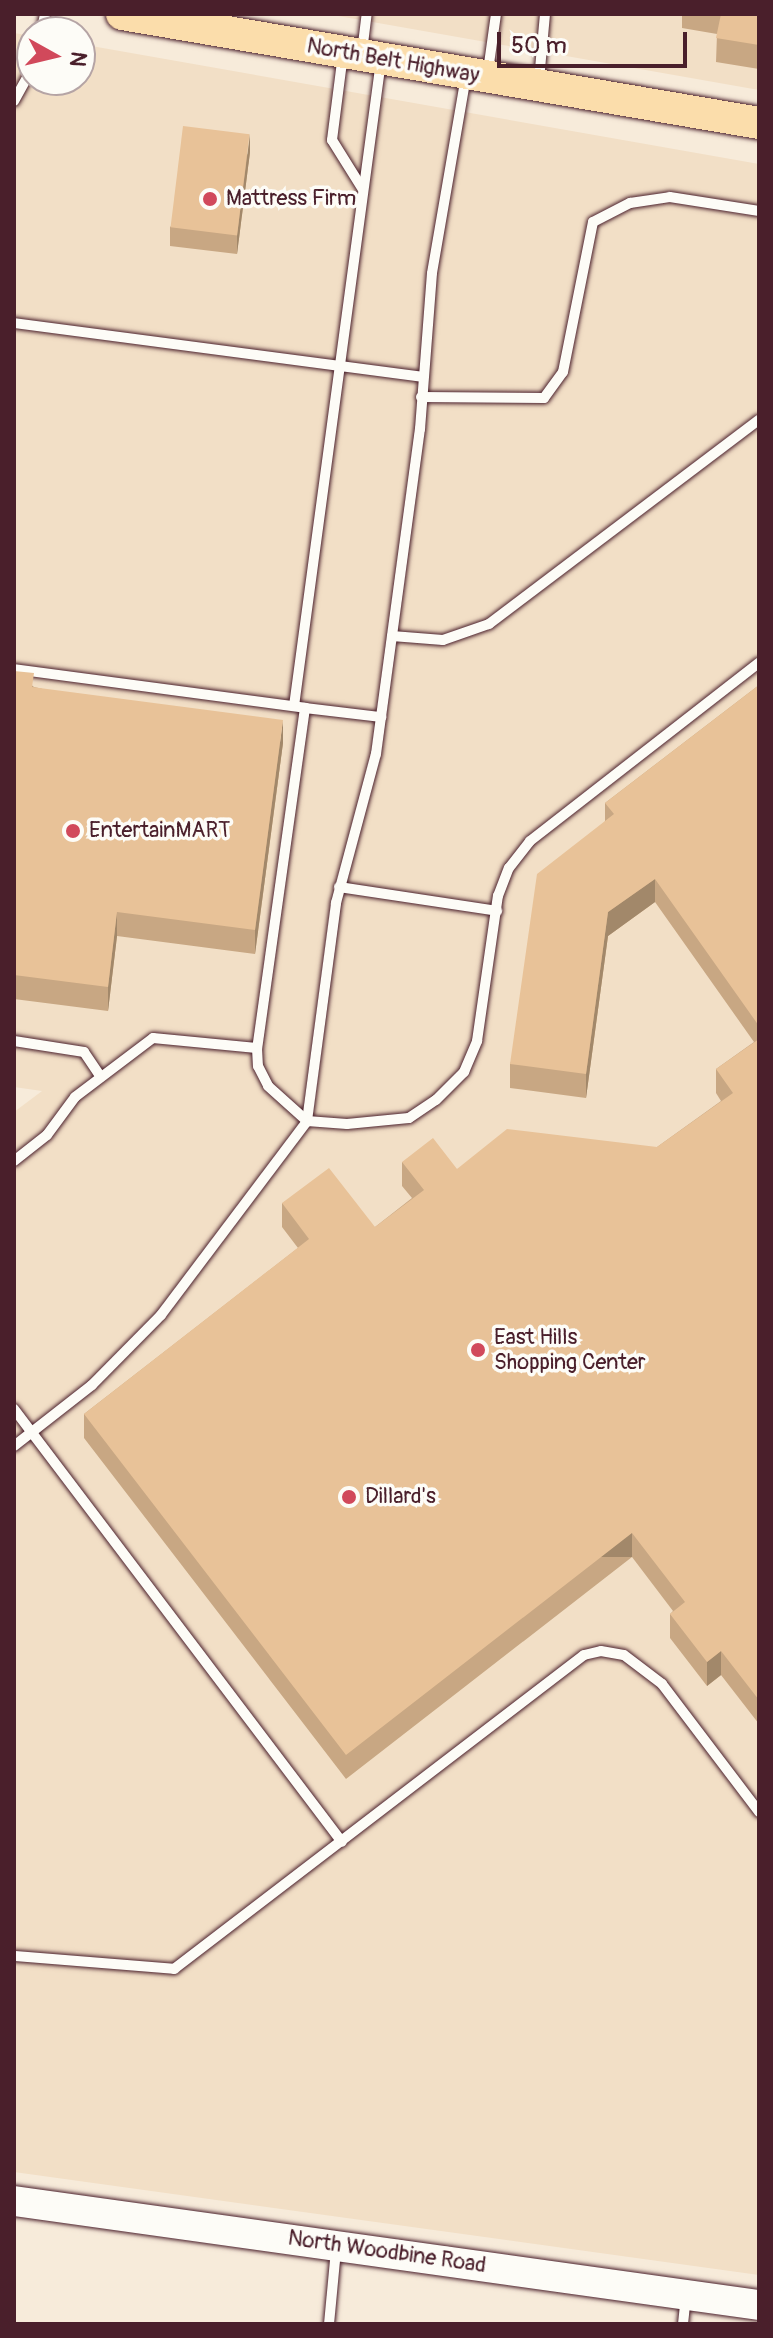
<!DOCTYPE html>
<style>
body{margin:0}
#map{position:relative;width:773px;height:2338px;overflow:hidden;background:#f7ebda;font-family:Pangolin,sans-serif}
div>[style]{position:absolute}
.built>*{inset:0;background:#f2dfc6}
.roads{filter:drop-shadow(0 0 2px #4a1f2b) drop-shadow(0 0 2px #4a1f2b)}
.service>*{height:10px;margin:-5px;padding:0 5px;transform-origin:5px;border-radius:5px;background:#fdfcf7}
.secondary>*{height:30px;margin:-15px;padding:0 15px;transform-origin:15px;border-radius:15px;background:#fdfcf7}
.primary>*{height:32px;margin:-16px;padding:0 16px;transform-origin:16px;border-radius:16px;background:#fbddab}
.wall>*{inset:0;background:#c8a783}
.shaded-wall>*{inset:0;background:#a2886a;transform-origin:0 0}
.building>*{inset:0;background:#e8c298;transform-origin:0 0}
.dots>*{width:22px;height:22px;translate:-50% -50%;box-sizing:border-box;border:4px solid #fdfcf7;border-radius:50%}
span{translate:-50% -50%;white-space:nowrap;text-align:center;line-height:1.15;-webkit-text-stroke:7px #fdfcf7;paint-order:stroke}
.street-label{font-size:22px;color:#4a1f2b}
.poi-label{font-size:22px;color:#4a1f2b}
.left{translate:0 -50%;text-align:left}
.frame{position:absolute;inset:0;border:16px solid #4a1f2b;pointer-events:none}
.north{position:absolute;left:16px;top:16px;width:80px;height:80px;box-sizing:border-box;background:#fdfcf7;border:2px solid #b5a4a5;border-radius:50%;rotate:98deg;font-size:22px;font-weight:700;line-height:32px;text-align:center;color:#4a1f2b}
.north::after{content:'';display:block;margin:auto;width:28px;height:36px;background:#d1495b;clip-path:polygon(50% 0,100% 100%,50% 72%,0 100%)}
.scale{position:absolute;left:497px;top:32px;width:190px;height:36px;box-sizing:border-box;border:4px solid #4a1f2b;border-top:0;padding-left:10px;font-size:24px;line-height:28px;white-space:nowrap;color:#4a1f2b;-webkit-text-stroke:6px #fdfcf7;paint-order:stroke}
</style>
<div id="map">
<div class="built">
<i style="clip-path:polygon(327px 14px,759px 14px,759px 90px)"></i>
<i style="clip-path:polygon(14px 33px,32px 36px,32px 80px,80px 80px,80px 44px,759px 164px,759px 2275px,14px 2172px,14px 1112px,42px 1091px,14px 1087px)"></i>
</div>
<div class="roads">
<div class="service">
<i style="left:41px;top:32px;width:18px;rotate:-77deg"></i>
<i style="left:362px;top:52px;width:38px;rotate:-83deg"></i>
<i style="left:343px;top:54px;width:87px;rotate:97.3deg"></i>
<i style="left:332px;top:140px;width:57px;rotate:58deg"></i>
<i style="left:488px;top:71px;width:58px;rotate:-82deg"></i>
<i style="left:539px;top:80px;width:66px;rotate:-84.8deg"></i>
<i style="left:14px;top:101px;width:37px;rotate:-61deg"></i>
<i style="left:14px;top:323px;width:412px;rotate:7.5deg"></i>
<i style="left:421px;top:397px;width:123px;rotate:0.5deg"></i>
<i style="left:544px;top:398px;width:32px;rotate:-54deg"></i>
<i style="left:563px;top:372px;width:153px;rotate:-78.7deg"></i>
<i style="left:593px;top:222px;width:42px;rotate:-27.2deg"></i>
<i style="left:630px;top:203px;width:40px;rotate:-8.5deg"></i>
<i style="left:670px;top:197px;width:90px;rotate:8.9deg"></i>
<i style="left:392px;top:636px;width:51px;rotate:4.5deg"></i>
<i style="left:443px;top:640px;width:49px;rotate:-19.2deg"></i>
<i style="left:489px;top:624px;width:338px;rotate:-37.1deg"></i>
<i style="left:14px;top:669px;width:294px;rotate:7.6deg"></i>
<i style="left:305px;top:708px;width:343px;rotate:98deg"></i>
<i style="left:294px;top:706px;width:651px;rotate:-82.32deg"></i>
<i style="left:305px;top:708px;width:77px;rotate:6.8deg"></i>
<i style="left:339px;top:887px;width:160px;rotate:8.6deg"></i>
<i style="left:14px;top:1041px;width:71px;rotate:8.9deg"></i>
<i style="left:84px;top:1052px;width:30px;rotate:56deg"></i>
<i style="left:14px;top:1161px;width:42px;rotate:-38.2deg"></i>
<i style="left:47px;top:1135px;width:47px;rotate:-53.6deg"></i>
<i style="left:75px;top:1097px;width:98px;rotate:-37.1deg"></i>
<i style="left:153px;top:1038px;width:104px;rotate:5.5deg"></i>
<i style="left:257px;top:1048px;width:18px;rotate:87deg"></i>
<i style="left:258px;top:1066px;width:22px;rotate:63deg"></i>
<i style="left:268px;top:1086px;width:52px;rotate:41.9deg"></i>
<i style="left:307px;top:1121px;width:40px;rotate:4.3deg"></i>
<i style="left:347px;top:1124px;width:62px;rotate:-5.5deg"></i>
<i style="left:409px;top:1118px;width:32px;rotate:-34deg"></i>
<i style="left:436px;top:1100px;width:40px;rotate:-45deg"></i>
<i style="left:464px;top:1072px;width:34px;rotate:-67deg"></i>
<i style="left:477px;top:1041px;width:147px;rotate:-81.8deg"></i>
<i style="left:498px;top:896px;width:30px;rotate:-69deg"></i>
<i style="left:509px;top:868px;width:34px;rotate:-52deg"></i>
<i style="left:530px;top:841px;width:290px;rotate:-37.9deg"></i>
<i style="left:14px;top:1409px;width:543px;rotate:52.86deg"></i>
<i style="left:14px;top:1446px;width:99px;rotate:-38deg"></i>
<i style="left:92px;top:1385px;width:98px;rotate:-45.4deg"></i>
<i style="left:161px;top:1315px;width:243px;rotate:-53deg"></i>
<i style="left:307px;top:1121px;width:220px;rotate:-82.4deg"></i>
<i style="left:336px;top:903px;width:154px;rotate:-75deg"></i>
<i style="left:376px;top:754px;width:328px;rotate:-82.3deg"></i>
<i style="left:420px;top:429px;width:156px;rotate:-85.6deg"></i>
<i style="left:432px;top:273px;width:199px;rotate:-80.2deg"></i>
<i style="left:14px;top:1956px;width:161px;rotate:4.6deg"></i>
<i style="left:174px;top:1969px;width:516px;rotate:-37.45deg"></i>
<i style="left:584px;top:1655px;width:17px;rotate:-13deg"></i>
<i style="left:601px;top:1651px;width:23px;rotate:10deg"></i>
<i style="left:624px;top:1655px;width:48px;rotate:37.3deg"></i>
<i style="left:662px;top:1684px;width:161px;rotate:52.8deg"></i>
<i style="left:329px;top:2324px;width:74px;rotate:-84.6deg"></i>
<i style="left:683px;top:2324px;width:27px;rotate:-84deg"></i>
</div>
<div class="secondary">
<i style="left:14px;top:2201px;width:752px;rotate:7.95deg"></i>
</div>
<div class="primary">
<i style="left:122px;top:14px;width:646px;rotate:9.71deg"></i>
</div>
</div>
<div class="wall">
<i style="clip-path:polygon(682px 14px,759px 14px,759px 69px,716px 62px,717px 34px,682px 28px)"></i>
<i style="clip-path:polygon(250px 152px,237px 254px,170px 246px,170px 227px)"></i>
<i style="clip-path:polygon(14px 671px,34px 687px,283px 743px,255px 954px,117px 936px,108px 1011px,14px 999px)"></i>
<i style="clip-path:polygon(759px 685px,759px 1724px,721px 1675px,707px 1686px,670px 1638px,670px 1614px,673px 1611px,632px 1557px,346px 1779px,84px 1438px,84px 1414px,298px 1248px,282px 1227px,282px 1203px,375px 1227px,412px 1198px,402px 1186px,402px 1162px,457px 1169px,657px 1147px,721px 1101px,716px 1093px,716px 1069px,754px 1042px,655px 902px,608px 936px,586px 1098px,510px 1088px,510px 1064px,605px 821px,605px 803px)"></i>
</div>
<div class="shaded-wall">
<i style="clip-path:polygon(250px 134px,250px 152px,237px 254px,237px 235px)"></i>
<i style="clip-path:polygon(283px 720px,283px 743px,255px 954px,255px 930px)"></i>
<i style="clip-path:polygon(655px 879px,655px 902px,608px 936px,586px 1098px,586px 1074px,608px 912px)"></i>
<i style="clip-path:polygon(117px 912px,117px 936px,108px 1011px,108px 987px)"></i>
<i style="left:632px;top:1533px;width:24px;height:362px;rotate:90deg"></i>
<i style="clip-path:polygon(721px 1651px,721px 1675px,707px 1686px,707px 1662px)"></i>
</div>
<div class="building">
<i style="clip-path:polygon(721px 14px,759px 14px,759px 45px,716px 38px)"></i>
<i style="left:183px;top:126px;width:67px;height:102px;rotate:7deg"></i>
<i style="clip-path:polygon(14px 671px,34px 673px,32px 687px,283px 720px,255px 930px,117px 912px,108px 987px,14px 975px)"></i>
<i style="clip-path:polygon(759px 685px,759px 1026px,655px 879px,608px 912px,586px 1074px,510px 1064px,537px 874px,614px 814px,605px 803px)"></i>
<i style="clip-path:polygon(759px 1039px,759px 1700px,721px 1651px,707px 1662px,670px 1614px,685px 1602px,632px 1533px,346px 1755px,84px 1414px,309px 1239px,282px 1203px,329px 1168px,375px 1227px,424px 1190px,402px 1162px,433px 1138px,457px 1169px,507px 1129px,657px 1147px,733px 1093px,716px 1069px)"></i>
</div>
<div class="dots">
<i style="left:210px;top:199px;background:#d1495b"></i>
<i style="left:73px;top:831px;background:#d1495b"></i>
<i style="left:478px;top:1350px;background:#d1495b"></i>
<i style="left:349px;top:1497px;background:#d1495b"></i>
</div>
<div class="street-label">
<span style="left:393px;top:61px;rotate:10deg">North Belt Highway</span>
<span style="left:387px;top:2252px;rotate:8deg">North Woodbine Road</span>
</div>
<div class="poi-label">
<span class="left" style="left:226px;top:199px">Mattress Firm</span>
<span class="left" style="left:89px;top:831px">EntertainMART</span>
<span class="left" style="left:494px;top:1350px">East Hills<br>Shopping Center</span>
<span class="left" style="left:365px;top:1497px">Dillard's</span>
</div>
<div class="frame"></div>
<div class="north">N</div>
<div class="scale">50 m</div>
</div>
